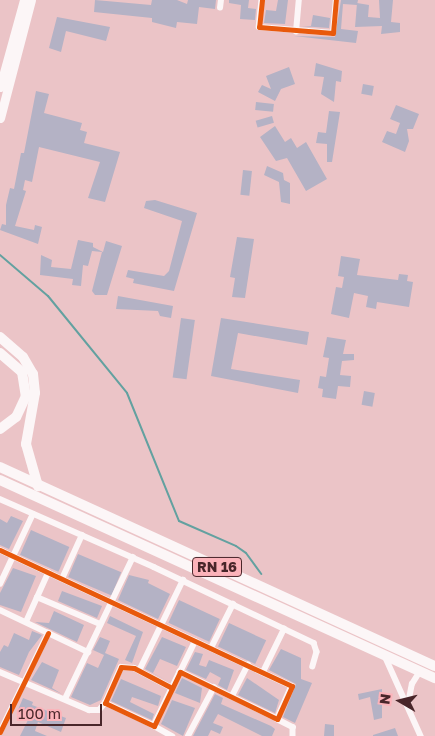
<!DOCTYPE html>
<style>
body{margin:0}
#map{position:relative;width:435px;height:736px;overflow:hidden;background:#ebc4c7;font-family:"Golos Text",sans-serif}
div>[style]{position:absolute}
.stream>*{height:2px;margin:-1px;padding:0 1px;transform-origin:1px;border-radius:1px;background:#63a1a0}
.building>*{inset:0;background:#b4b2c5;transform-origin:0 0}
.street>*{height:5.5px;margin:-2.75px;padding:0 2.75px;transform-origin:2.75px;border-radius:2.75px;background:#fcf6f7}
.primary>*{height:9px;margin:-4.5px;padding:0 4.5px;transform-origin:4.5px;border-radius:4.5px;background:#fcf6f7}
.highway>*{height:10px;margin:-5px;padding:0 5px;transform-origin:5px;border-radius:5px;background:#fcf6f7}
.cycleway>*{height:5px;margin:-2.5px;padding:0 2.5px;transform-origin:2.5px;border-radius:2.5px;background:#e8590c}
span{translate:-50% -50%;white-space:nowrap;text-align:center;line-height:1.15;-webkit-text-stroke:4px #fcb3ba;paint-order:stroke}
.shield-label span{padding:1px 4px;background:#fcb3ba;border:1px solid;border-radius:4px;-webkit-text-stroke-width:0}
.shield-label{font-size:14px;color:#49262a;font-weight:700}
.north{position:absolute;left:375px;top:676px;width:50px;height:50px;-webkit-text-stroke:4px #fcb3ba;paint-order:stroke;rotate:278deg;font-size:14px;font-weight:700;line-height:20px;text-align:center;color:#49262a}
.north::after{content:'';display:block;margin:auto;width:18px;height:22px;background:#49262a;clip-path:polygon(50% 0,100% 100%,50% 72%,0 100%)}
.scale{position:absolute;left:10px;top:704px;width:92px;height:22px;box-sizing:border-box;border:2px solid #49262a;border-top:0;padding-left:6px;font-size:15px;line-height:18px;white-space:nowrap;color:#49262a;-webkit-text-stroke:4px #fcb3ba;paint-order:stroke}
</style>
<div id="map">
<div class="stream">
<i style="left:0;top:255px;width:63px;rotate:40.5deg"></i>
<i style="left:48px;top:296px;width:125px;rotate:50.8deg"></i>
<i style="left:127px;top:393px;width:138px;rotate:67.9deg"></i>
<i style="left:179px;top:521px;width:62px;rotate:23.7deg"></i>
<i style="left:236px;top:546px;width:12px;rotate:35deg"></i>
<i style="left:246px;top:553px;width:26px;rotate:54deg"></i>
</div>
<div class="building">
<i style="clip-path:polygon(95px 0,151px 5px,152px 0,177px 0,187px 4px,188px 0,216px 0,215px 9px,199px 7px,197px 24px,177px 22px,176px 28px,152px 22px,152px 18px,94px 12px)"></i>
<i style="clip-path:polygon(229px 0,249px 0,248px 8px,256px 9px,255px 20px,240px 19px,241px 5px,229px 3px)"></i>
<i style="clip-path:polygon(278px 0,288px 0,285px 24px,264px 23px,266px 10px,276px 11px)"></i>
<i style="clip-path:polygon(341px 0,358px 0,357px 5px,343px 4px,341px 29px,358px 31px,356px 43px,294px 36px,335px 37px)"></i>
<i style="clip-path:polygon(379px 0,393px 0,391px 22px,400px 23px,400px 32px,381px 34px,382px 26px,355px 27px,357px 3px,369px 5px,368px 17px,380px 18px)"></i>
<i style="clip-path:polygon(313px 15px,330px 18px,329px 28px,301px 26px,311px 26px)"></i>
<i style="clip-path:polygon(57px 17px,110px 27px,106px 41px,66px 31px,61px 52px,49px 48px)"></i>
<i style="clip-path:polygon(316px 63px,342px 71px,341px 82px,336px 81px,334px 102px,321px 94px,324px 77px,314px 76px)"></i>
<i style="clip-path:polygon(289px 67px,295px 84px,281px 89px,275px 101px,258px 92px,262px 85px,271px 89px,266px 76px)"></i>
<i style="left:363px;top:84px;width:11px;height:10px;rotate:10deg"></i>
<i style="clip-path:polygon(36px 91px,49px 94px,44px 113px,82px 123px,80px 130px,87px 132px,84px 143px,120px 152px,105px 202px,88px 198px,100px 162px,39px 147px,32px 182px,25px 180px,23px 190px,26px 191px,15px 226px,34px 230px,35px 225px,42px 227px,38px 244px,0 230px,2px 224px,6px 225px,6px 205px,10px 188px,14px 189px,21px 153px,24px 153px)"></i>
<i style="left:256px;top:102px;width:18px;height:8px;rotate:6deg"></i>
<i style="clip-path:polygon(396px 105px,419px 114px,413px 129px,407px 129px,409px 141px,405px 152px,382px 142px,387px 131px,396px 134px,400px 123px,390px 119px)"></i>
<i style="clip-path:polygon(329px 111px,340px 112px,332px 162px,327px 162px,327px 144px,316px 143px,318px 132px,326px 133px)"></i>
<i style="left:272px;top:116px;width:7px;height:17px;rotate:74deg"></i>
<i style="clip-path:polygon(275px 126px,285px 142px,291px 138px,297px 148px,306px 142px,327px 179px,306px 191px,287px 158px,276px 161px,260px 137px)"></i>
<i style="clip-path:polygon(267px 166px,283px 173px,284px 180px,290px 183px,290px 204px,281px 202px,279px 182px,264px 175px)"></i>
<i style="left:243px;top:170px;width:9px;height:25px;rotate:6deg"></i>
<i style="clip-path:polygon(155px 200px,197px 213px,174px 291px,133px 283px,134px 279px,126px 277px,128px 270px,164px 276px,169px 271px,182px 221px,144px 208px,146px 201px)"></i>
<i style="clip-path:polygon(237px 237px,254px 239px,245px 298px,232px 297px,235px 278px,230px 277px)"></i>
<i style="clip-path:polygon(78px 240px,93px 243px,93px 247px,103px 252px,106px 241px,122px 246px,107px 295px,95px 295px,92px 291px,102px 252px,92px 251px,88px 266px,83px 265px,81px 286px,72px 285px,73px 279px,40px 275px,41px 255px,52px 260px,51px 267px,71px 269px)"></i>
<i style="clip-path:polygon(341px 256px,360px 259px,357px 275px,398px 280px,399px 274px,408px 275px,407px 281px,413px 282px,409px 307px,377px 302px,376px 309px,366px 307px,368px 296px,354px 293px,349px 318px,331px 314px,336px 287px,342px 288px,344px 277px,338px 276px)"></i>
<i style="clip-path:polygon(118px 296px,173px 306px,171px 318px,160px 316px,158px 311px,116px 309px)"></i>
<i style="left:181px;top:318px;width:14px;height:60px;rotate:8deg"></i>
<i style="clip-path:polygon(221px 318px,309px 332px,307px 345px,238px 333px,231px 369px,300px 380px,298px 393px,211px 376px)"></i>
<i style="clip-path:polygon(327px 337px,346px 340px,343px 354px,354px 354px,354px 360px,342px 361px,340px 375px,351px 376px,350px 387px,338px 386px,336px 399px,322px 397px,323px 389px,318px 388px,320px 376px,326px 377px,329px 358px,323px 357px)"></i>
<i style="left:364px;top:391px;width:11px;height:14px;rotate:10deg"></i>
<i style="clip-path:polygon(11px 516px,23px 521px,9px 549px,0 545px,0 519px,7px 523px)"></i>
<i style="left:31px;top:530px;width:42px;height:27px;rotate:24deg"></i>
<i style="left:78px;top:554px;width:47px;height:25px;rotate:23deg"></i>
<i style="clip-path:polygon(13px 568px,36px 576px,21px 612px,0 605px,0 593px)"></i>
<i style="clip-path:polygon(129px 575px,149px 580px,148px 583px,170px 594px,158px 619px,118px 600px)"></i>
<i style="clip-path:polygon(62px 591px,102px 606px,97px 618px,58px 601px)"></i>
<i style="left:179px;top:600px;width:45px;height:25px;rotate:25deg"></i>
<i style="clip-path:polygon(54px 611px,84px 625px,77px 642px,35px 622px,49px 623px)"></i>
<i style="clip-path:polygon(110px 616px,143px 632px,132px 663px,125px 660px,136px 636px,107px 623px)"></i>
<i style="left:229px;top:623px;width:41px;height:26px;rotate:25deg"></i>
<i style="clip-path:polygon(32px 631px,42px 635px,29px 652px,19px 675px,0 667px,0 652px,4px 645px,8px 647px,14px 633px,29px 640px)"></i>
<i style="clip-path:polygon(100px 637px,110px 641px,105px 653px,119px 659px,101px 700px,90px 705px,71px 697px,87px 663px,98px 668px,104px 655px,93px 650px)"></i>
<i style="clip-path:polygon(162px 637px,186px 647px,177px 666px,160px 659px,153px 673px,168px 681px,145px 669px)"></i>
<i style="clip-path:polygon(281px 649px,301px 658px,301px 679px,312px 683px,295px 723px,283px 717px,296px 684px,269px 670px)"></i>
<i style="clip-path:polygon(195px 652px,203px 654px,199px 665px,206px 667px,209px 660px,234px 670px,227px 690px,218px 685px,221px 678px,210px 672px,206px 679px,186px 670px)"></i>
<i style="clip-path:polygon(42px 662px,59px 670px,52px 688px,62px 694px,31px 680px)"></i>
<i style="clip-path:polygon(182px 678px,202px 688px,200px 703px,175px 693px)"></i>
<i style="clip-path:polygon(247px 678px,279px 700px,275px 713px,238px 695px)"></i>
<i style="clip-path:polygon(121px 679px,161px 696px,158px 706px,132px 697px,130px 702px,154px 714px,152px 720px,111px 701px)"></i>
<i style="clip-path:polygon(382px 689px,382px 718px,374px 720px,370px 697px,359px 700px,358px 694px)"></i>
<i style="clip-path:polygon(215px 694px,223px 698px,221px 704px,271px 726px,275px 729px,272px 736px,262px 736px,218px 714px,213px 723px,223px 727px,220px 734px,211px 730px,208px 736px,193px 736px)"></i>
<i style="clip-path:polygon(23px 698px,33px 702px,32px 705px,66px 718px,61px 732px,38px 722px,35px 731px,47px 736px,20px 736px,29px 718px,17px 712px)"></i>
<i style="clip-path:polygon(172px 700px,195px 708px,183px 736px,161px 724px)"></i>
<i style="clip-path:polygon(325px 724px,334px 725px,334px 736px,324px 736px)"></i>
<i style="clip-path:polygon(395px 728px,398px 736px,373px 736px,373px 735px)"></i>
</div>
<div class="street">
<i style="left:262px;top:0;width:27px;rotate:96deg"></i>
<i style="left:259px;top:27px;width:74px;rotate:4.6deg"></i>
<i style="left:333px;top:33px;width:33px;rotate:-85deg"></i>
<i style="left:220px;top:8px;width:8px;rotate:-83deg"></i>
<i style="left:296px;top:32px;width:32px;rotate:-85deg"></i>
<i style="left:0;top:499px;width:168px;rotate:23.8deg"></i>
<i style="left:154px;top:567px;width:177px;rotate:25.4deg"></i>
<i style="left:314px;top:643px;width:9px;rotate:72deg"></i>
<i style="left:317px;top:652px;width:15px;rotate:106deg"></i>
<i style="left:0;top:550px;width:322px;rotate:25deg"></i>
<i style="left:292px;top:686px;width:36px;rotate:114deg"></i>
<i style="left:277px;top:719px;width:108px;rotate:-154.1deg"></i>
<i style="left:180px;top:672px;width:60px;rotate:115.7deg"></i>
<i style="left:154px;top:726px;width:54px;rotate:-154.9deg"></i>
<i style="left:105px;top:703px;width:39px;rotate:-66deg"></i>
<i style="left:121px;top:667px;width:13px;rotate:4deg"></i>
<i style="left:134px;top:668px;width:43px;rotate:27.8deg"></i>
<i style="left:62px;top:579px;width:48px;rotate:-65.6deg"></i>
<i style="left:0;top:584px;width:77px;rotate:-64.8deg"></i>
<i style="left:37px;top:597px;width:69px;rotate:23.2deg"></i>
<i style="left:0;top:610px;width:98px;rotate:25.5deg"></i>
<i style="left:26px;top:622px;width:54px;rotate:-65.8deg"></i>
<i style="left:211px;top:648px;width:49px;rotate:-63.4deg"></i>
<i style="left:385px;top:656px;width:88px;rotate:65.8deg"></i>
<i style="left:139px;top:671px;width:101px;rotate:-64.2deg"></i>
<i style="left:0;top:672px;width:97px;rotate:23.1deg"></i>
<i style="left:89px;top:710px;width:10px"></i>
<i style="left:99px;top:710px;width:9px;rotate:-49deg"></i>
<i style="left:180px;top:672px;width:34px;rotate:-64deg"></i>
<i style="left:263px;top:672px;width:48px;rotate:-64deg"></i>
<i style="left:232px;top:696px;width:35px;rotate:-63deg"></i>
<i style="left:65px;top:699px;width:157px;rotate:-64.4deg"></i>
<i style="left:408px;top:704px;width:20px;rotate:-79deg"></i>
<i style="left:412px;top:684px;width:15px;rotate:-58deg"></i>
<i style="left:277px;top:719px;width:18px;rotate:27deg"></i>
<i style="left:293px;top:727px;width:9px;rotate:90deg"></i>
<i style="left:154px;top:726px;width:21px;rotate:29deg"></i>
<i style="left:0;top:732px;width:110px;rotate:-64.1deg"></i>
<i style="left:188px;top:736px;width:55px;rotate:-62deg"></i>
</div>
<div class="primary">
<i style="left:0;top:87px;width:90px;rotate:-74.6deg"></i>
<i style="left:0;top:118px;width:122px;rotate:-75.3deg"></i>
</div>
<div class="highway">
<i style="left:0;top:337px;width:30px;rotate:41deg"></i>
<i style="left:23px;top:357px;width:20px;rotate:60deg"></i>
<i style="left:33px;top:374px;width:19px;rotate:84deg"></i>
<i style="left:35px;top:393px;width:52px;rotate:100deg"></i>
<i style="left:26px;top:444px;width:44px;rotate:74.1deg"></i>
<i style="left:0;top:353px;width:29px;rotate:41deg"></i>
<i style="left:22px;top:372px;width:24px;rotate:81deg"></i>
<i style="left:26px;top:396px;width:23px;rotate:115deg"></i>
<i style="left:16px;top:417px;width:20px;rotate:143deg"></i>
<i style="left:0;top:467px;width:478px;rotate:24.6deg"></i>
<i style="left:0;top:480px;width:478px;rotate:24.5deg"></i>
</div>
<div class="cycleway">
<i style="left:262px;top:0;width:27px;rotate:96deg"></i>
<i style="left:259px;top:27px;width:74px;rotate:4.6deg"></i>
<i style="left:333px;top:33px;width:33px;rotate:-85deg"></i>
<i style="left:0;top:550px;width:322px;rotate:25deg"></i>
<i style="left:292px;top:686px;width:36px;rotate:114deg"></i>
<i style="left:277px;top:719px;width:108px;rotate:-154.1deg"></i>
<i style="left:180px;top:672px;width:60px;rotate:115.7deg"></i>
<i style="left:154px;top:726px;width:54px;rotate:-154.9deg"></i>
<i style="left:105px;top:703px;width:39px;rotate:-66deg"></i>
<i style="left:121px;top:667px;width:13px;rotate:4deg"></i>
<i style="left:134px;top:668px;width:43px;rotate:27.8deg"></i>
<i style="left:0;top:732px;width:110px;rotate:-64.1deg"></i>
</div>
<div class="shield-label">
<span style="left:217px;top:567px">RN 16</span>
</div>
<div class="north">N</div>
<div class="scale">100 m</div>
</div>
